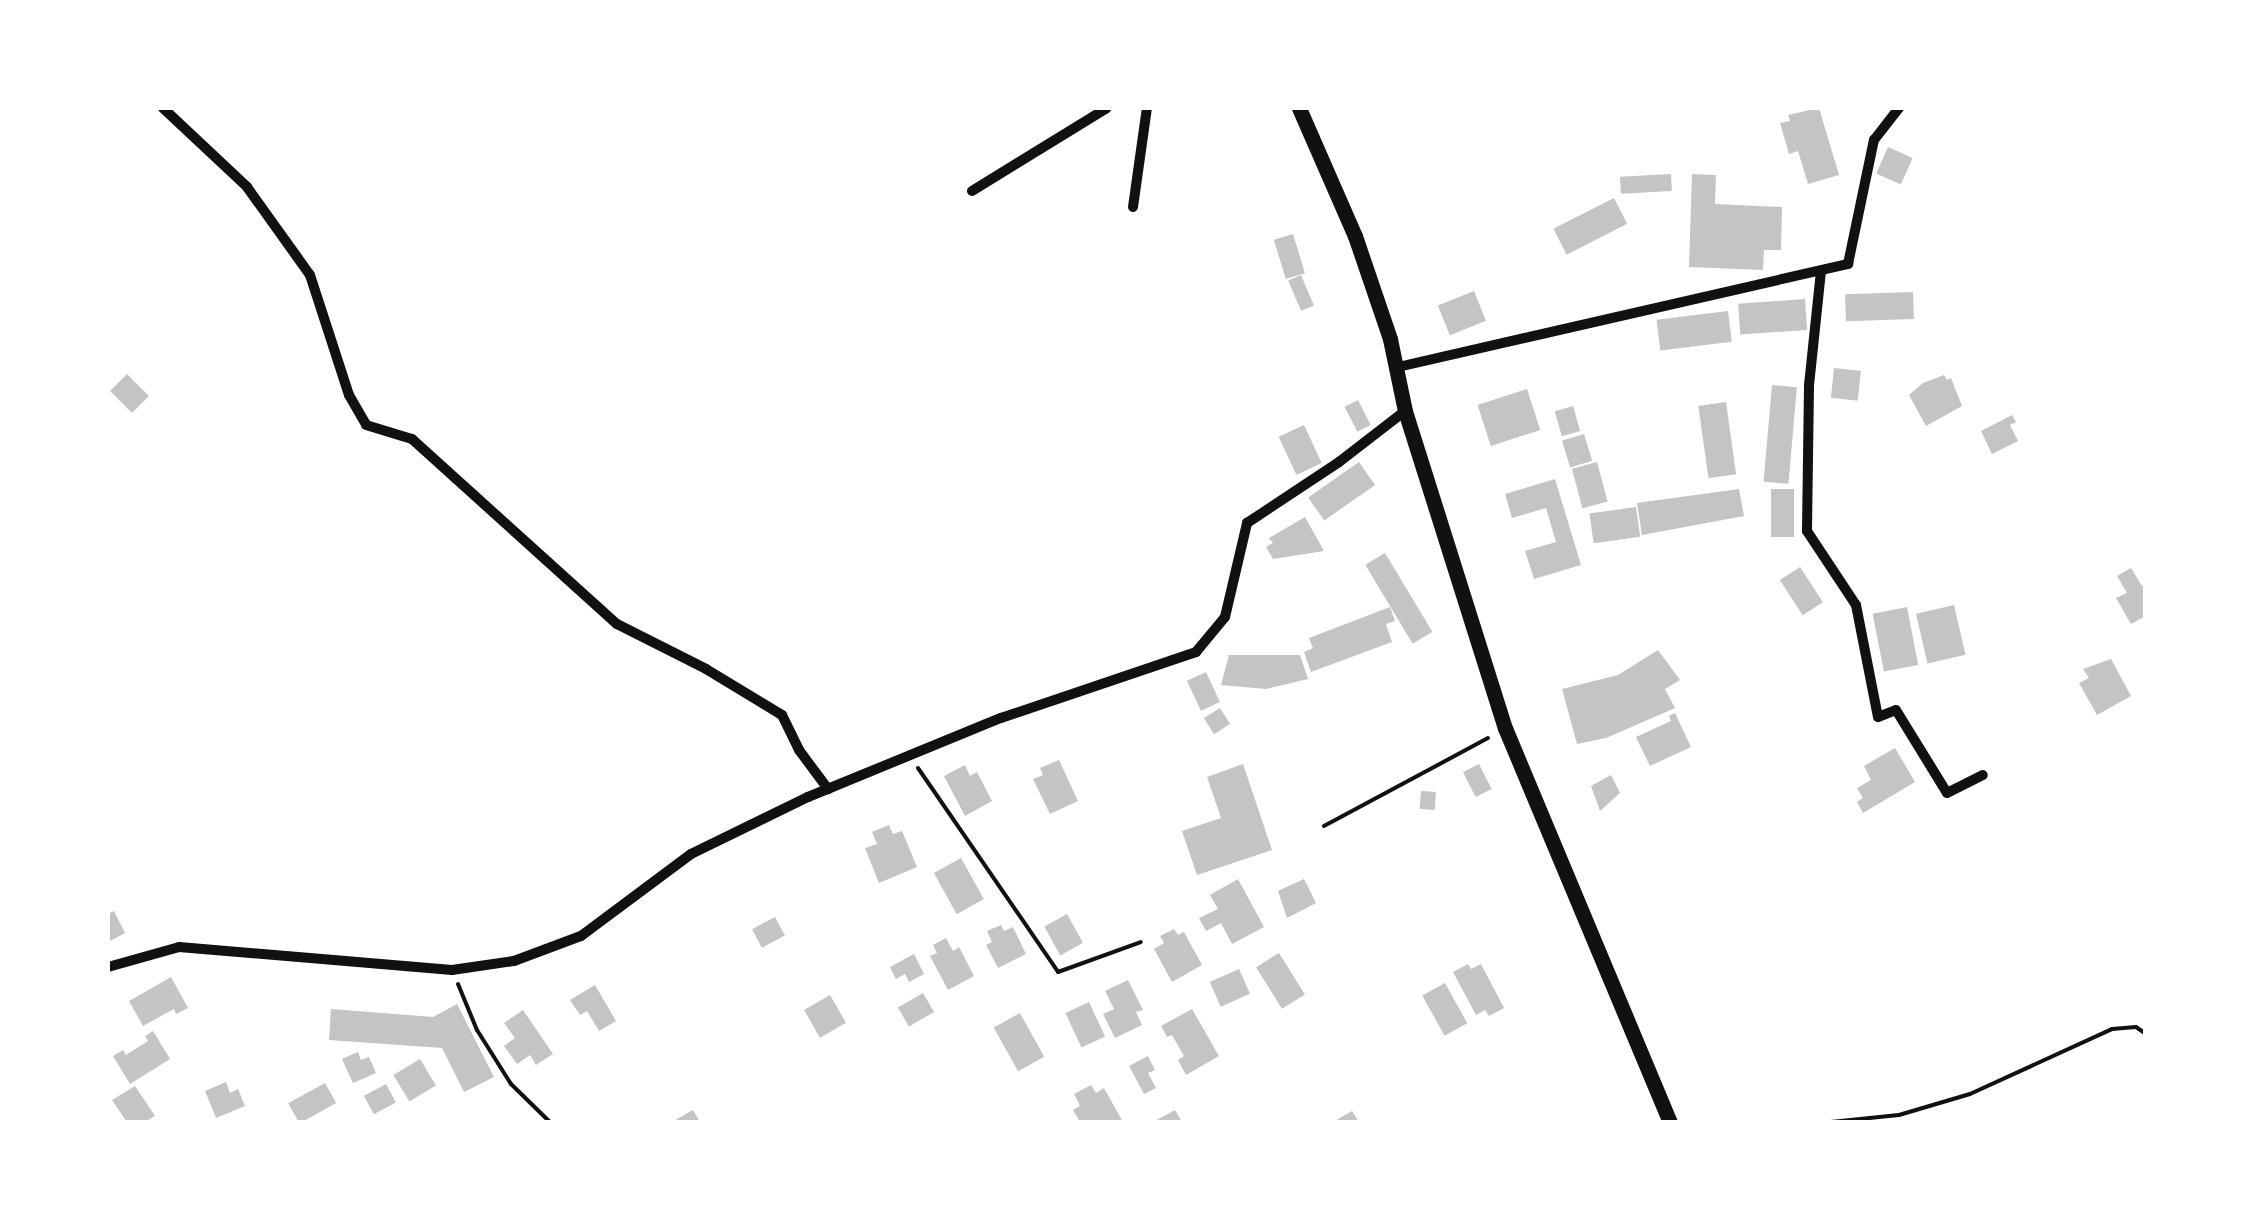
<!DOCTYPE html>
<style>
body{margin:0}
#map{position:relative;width:2253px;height:1230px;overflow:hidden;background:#fff;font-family:"Titillium Web",sans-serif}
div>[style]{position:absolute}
.building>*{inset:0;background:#c4c4c4;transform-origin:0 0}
.path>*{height:4px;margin:-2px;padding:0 2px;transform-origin:2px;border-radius:2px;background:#111}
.minor>*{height:10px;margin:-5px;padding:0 5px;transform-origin:5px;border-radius:5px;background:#111}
.primary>*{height:15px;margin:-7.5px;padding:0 7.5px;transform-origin:7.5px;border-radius:7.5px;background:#111}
span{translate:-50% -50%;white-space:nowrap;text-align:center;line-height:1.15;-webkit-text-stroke:8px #fff;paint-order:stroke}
.frame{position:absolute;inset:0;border:110px solid #fff;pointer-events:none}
</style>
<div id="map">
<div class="building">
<i style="clip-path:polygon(1819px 108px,1839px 175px,1808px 184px,1798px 151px,1789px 154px,1780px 123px,1790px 121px,1788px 115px)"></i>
<i style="left:1888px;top:147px;width:27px;height:29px;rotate:24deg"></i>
<i style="left:1671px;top:174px;width:17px;height:51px;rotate:87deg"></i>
<i style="clip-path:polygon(1692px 174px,1716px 175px,1715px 204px,1782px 207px,1781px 250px,1764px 250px,1763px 270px,1689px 267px)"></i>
<i style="left:1614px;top:198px;width:29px;height:68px;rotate:63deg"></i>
<i style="left:1293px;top:234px;width:41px;height:20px;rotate:73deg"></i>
<i style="left:1301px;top:275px;width:33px;height:14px;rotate:67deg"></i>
<i style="left:1474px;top:291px;width:32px;height:39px;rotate:68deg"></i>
<i style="left:1913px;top:292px;width:27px;height:68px;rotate:88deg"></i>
<i style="left:1805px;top:299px;width:31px;height:67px;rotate:86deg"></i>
<i style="left:1728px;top:311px;width:31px;height:72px;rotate:83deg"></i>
<i style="left:1834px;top:368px;width:27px;height:30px;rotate:6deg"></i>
<i style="left:127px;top:374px;width:31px;height:24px;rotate:45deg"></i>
<i style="clip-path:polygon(1944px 375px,1947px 380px,1951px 378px,1962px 406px,1926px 426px,1909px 395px,1923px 383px)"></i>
<i style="left:1772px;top:385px;width:25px;height:97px;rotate:5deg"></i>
<i style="left:1527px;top:389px;width:43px;height:52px;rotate:72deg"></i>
<i style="left:1358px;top:400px;width:28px;height:15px;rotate:63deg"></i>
<i style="left:1726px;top:402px;width:73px;height:28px;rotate:82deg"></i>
<i style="left:1573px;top:406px;width:26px;height:19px;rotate:74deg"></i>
<i style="clip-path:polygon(2012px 415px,2016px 422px,2010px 425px,2018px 441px,1992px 454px,1981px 431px)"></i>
<i style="left:1304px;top:425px;width:42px;height:28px;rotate:65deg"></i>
<i style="left:1584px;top:434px;width:28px;height:23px;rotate:73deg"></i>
<i style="left:1359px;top:462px;width:28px;height:62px;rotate:55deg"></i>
<i style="left:1597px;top:462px;width:41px;height:26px;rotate:75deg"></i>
<i style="clip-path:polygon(1555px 479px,1581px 565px,1534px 579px,1525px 551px,1556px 542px,1546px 508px,1512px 518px,1505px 494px)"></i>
<i style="clip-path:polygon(1739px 489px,1744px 516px,1642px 535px,1637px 503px)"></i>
<i style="left:1771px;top:489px;width:23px;height:48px"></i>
<i style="left:1636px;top:507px;width:30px;height:47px;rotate:82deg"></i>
<i style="clip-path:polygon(1305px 517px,1324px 551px,1273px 559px,1266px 547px,1273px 543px,1269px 538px)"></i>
<i style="left:1385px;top:553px;width:92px;height:23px;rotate:59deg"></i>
<i style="left:1800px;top:567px;width:42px;height:24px;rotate:57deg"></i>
<i style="clip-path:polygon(2131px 568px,2142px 586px,2146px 584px,2146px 616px,2131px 624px,2116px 598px,2127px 593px,2117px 576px)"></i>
<i style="left:1954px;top:605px;width:51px;height:39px;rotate:77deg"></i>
<i style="clip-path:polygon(1390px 607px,1395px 621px,1386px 624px,1392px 642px,1311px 672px,1304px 652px,1313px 648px,1309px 638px)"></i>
<i style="left:1907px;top:607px;width:59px;height:35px;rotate:79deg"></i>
<i style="clip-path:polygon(1658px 650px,1680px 680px,1665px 689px,1675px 708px,1606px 738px,1577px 744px,1562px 689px,1618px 675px)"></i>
<i style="clip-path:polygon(1229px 655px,1300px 655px,1308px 679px,1266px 689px,1221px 685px)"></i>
<i style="clip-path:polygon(2111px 659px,2131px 696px,2097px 715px,2079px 683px,2089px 678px,2083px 669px)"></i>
<i style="left:1206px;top:672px;width:33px;height:21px;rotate:65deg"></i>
<i style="left:1220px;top:708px;width:19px;height:19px;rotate:58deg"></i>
<i style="clip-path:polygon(1675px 713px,1691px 747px,1650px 766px,1636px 737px,1671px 721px,1669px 716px)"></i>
<i style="clip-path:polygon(1895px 748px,1915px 782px,1863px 813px,1857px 802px,1863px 798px,1857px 788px,1871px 780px,1864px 766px)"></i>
<i style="clip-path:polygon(1059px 760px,1078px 801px,1050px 814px,1033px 779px,1043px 775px,1040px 768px)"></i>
<i style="clip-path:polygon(1243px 764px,1272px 850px,1197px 875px,1182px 831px,1221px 818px,1207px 777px)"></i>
<i style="left:1479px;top:764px;width:28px;height:18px;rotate:63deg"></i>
<i style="clip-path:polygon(965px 765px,970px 776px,977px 772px,992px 801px,965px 816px,944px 776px)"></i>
<i style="clip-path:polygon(1611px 775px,1620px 793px,1600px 811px,1591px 786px)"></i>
<i style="left:1421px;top:791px;width:15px;height:18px;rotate:4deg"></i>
<i style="clip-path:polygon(889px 825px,893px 834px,902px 831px,917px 867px,879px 883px,865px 848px,877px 844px,872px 832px)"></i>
<i style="left:961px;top:858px;width:47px;height:31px;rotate:61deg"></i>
<i style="clip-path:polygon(1238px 879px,1264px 927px,1232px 944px,1221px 923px,1206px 931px,1199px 918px,1218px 909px,1210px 895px)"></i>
<i style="clip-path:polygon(1304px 879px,1316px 903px,1287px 918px,1278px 891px)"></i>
<i style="clip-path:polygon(114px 911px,125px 933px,108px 942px,108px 914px)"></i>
<i style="left:1067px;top:914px;width:33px;height:26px;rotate:61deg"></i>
<i style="left:775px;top:917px;width:21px;height:26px;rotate:62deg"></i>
<i style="clip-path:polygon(1001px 925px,1004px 931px,1013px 927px,1026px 954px,998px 968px,986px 945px,992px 942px,987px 931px)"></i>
<i style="clip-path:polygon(1174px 929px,1178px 935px,1184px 932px,1202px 965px,1172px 982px,1154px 949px,1164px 943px,1160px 936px)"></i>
<i style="clip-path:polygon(946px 938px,953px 951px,959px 947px,974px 976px,948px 990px,930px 956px,937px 953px,933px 945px)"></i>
<i style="left:1279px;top:953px;width:49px;height:27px;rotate:58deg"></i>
<i style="clip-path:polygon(914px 954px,924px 974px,909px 982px,905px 974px,896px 979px,890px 967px)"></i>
<i style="clip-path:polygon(1468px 964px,1471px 969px,1481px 964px,1504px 1008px,1489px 1016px,1485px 1010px,1476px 1015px,1453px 972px)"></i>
<i style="left:1239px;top:969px;width:27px;height:32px;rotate:66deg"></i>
<i style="clip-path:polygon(171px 977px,188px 1008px,176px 1014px,174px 1009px,143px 1026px,129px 1001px)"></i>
<i style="clip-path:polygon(1128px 980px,1143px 1010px,1136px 1012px,1142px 1025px,1115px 1038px,1103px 1014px,1114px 1009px,1105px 991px)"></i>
<i style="left:1445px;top:983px;width:46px;height:26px;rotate:61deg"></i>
<i style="clip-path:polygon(595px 985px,616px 1021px,599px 1031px,587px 1011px,580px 1015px,570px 1000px)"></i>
<i style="left:923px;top:993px;width:22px;height:29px;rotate:60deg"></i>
<i style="left:830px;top:995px;width:32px;height:30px;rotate:60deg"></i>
<i style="left:1089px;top:1002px;width:38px;height:26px;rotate:65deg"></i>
<i style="clip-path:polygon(457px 1004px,494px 1077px,464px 1092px,442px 1048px,329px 1040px,331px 1009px,433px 1017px)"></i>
<i style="clip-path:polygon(1192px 1009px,1219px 1056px,1186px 1075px,1178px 1060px,1184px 1056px,1172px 1035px,1167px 1037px,1161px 1026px)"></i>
<i style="clip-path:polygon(523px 1010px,553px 1054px,536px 1065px,530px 1055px,517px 1064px,504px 1046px,515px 1038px,504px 1023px)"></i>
<i style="left:1020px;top:1013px;width:50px;height:30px;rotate:61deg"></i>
<i style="clip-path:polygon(153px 1031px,170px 1059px,130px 1084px,113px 1056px,123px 1050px,126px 1055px,148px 1041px,145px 1036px)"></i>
<i style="clip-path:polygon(358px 1052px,361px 1060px,369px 1057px,376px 1073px,353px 1083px,342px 1059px)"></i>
<i style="clip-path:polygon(1148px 1056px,1155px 1070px,1148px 1073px,1156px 1088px,1144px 1094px,1129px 1066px)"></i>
<i style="left:420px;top:1059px;width:31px;height:31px;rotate:59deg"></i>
<i style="clip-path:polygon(226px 1082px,230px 1093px,238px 1089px,245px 1106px,216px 1118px,205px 1091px)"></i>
<i style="left:325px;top:1083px;width:23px;height:42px;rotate:61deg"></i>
<i style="left:386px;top:1084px;width:21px;height:25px;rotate:62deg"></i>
<i style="clip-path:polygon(1091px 1085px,1096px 1093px,1104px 1088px,1123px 1122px,1080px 1122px,1073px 1110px,1080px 1106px,1074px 1094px)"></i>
<i style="clip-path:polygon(135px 1086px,155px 1116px,145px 1122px,127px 1122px,112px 1100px)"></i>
<i style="clip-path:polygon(693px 1110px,700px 1122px,672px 1122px)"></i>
<i style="clip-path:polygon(1175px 1110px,1182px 1122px,1153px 1122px)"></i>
<i style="clip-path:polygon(1352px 1111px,1359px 1122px,1333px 1122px)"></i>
</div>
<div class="path">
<i style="left:918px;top:768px;width:247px;rotate:55.5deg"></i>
<i style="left:1058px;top:972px;width:88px;rotate:-19.9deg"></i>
<i style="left:1324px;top:826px;width:186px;rotate:-28.2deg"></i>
<i style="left:458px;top:984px;width:50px;rotate:67.6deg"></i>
<i style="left:477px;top:1030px;width:64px;rotate:57.8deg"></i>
<i style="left:511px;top:1084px;width:54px;rotate:44.3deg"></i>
<i style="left:1831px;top:1122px;width:68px;rotate:-5.9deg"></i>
<i style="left:1899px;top:1115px;width:74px;rotate:-16.5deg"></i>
<i style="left:1970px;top:1094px;width:156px;rotate:-24.6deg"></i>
<i style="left:2112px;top:1029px;width:24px;rotate:-5deg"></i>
<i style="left:2136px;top:1027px;width:12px;rotate:35deg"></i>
</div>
<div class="minor">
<i style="left:163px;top:108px;width:115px;rotate:43.2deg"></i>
<i style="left:247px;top:187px;width:108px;rotate:54.4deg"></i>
<i style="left:310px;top:275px;width:126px;rotate:72deg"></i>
<i style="left:349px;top:395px;width:34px;rotate:60deg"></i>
<i style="left:366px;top:425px;width:48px;rotate:16.9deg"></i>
<i style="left:412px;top:439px;width:276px;rotate:42.1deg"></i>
<i style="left:617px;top:624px;width:100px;rotate:26.8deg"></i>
<i style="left:706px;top:669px;width:89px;rotate:31.2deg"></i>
<i style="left:782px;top:715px;width:39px;rotate:64deg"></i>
<i style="left:799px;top:750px;width:49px;rotate:53.4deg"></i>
<i style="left:972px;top:191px;width:158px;rotate:-31.6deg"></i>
<i style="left:1133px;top:207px;width:100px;rotate:-82deg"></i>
<i style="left:1821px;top:271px;width:116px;rotate:96deg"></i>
<i style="left:1809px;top:386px;width:145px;rotate:90.8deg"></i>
<i style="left:1807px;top:531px;width:89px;rotate:56.5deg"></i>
<i style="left:1856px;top:605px;width:114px;rotate:78.9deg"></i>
<i style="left:1878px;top:717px;width:19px;rotate:-21deg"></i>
<i style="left:1896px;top:710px;width:97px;rotate:58.4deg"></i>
<i style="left:1947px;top:793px;width:40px;rotate:-26.6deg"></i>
<i style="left:1398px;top:367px;width:462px;rotate:-12.9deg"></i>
<i style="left:1848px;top:264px;width:127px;rotate:-78.2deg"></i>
<i style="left:1874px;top:140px;width:41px;rotate:-52deg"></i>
<i style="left:108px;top:967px;width:74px;rotate:-15.7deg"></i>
<i style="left:179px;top:947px;width:274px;rotate:4.8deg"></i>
<i style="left:452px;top:970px;width:63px;rotate:-8.3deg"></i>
<i style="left:514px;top:961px;width:72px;rotate:-20.5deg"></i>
<i style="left:581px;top:936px;width:137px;rotate:-36.7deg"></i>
<i style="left:691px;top:854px;width:130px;rotate:-26deg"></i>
<i style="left:808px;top:797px;width:209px;rotate:-22.3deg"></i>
<i style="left:1001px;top:718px;width:206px;rotate:-18.7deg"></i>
<i style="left:1196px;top:652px;width:45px;rotate:-50.4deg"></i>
<i style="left:1225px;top:617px;width:97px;rotate:-76.8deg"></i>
<i style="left:1247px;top:523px;width:110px;rotate:-33.5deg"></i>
<i style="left:1339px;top:462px;width:83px;rotate:-37.7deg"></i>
</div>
<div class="primary">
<i style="left:1299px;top:108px;width:140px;rotate:66.4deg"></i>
<i style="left:1355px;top:236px;width:109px;rotate:71.2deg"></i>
<i style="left:1390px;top:339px;width:74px;rotate:78.2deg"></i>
<i style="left:1405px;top:411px;width:332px;rotate:72.5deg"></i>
<i style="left:1505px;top:728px;width:427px;rotate:67.3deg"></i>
</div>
<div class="frame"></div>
</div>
